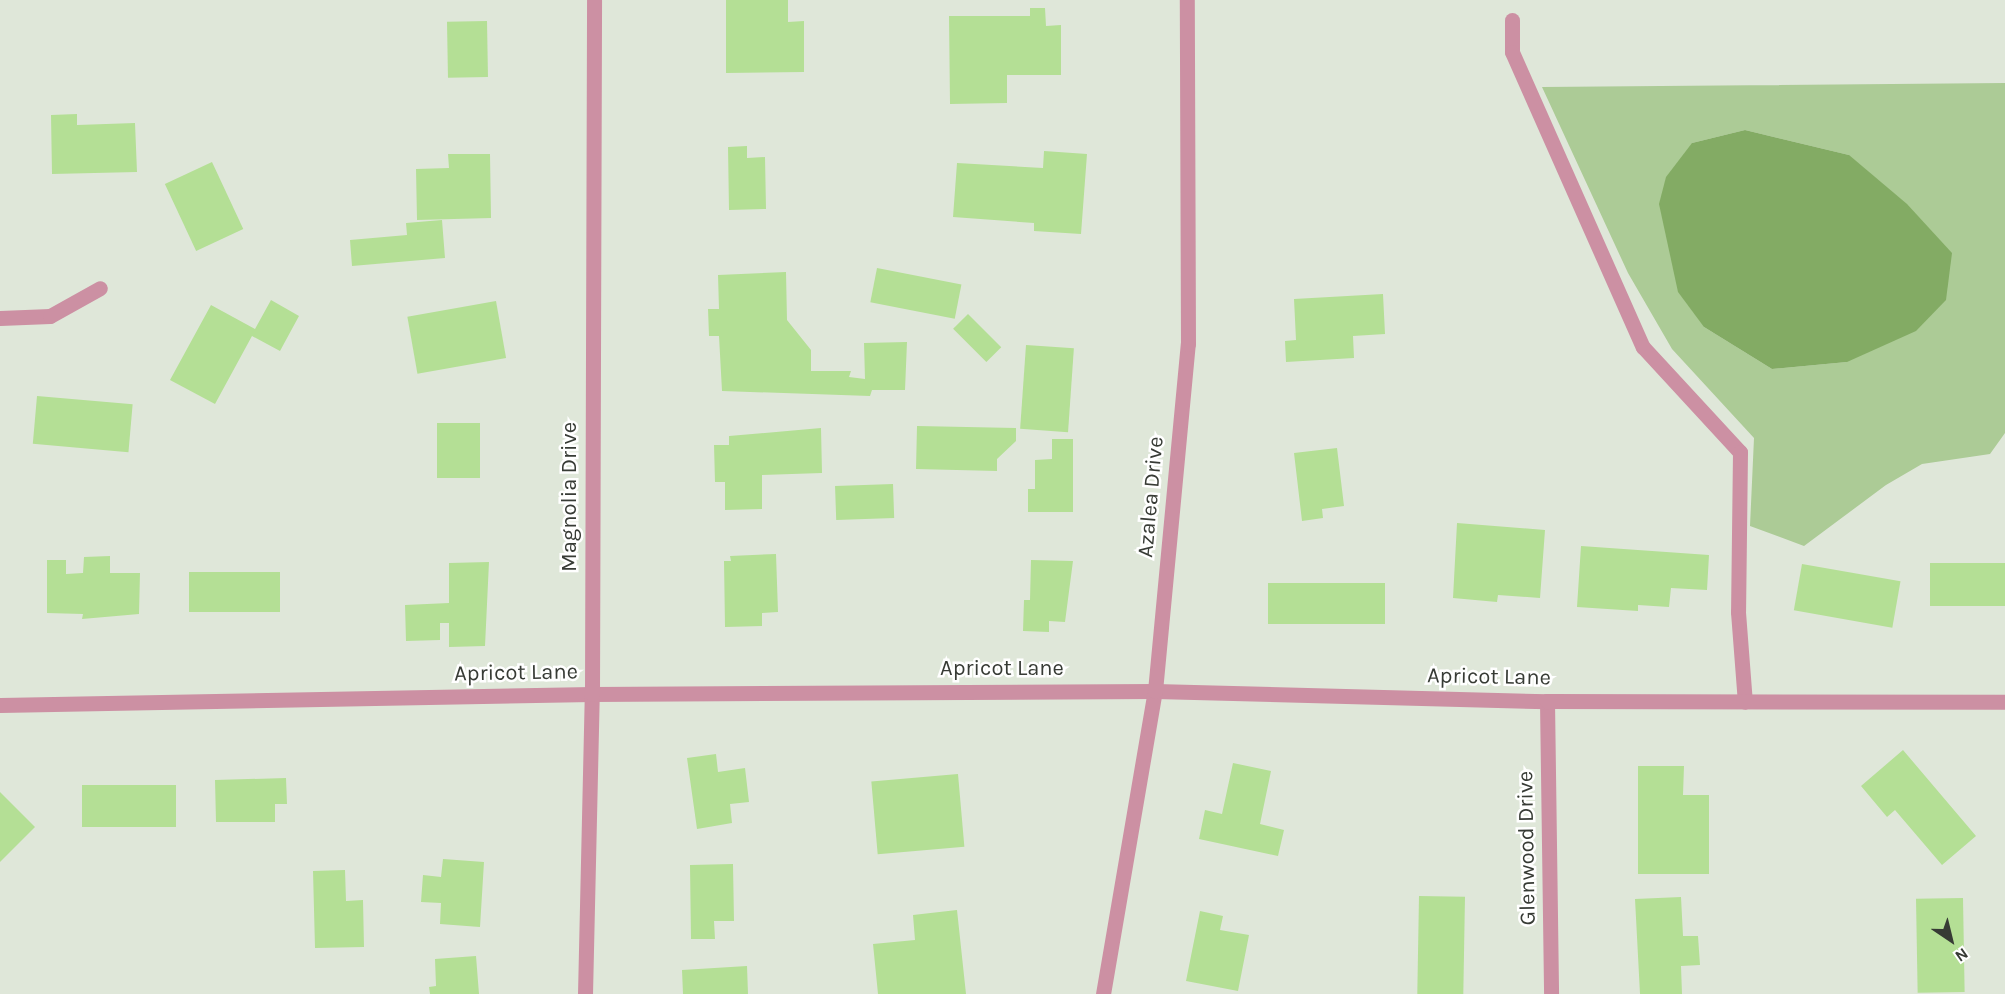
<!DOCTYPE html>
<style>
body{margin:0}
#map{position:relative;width:2005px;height:994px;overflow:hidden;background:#dfe7d9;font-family:Karla,sans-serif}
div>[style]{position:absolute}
.green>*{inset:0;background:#accb96}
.water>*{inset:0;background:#83ab64}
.building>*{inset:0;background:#b4df95;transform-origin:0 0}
.service>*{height:15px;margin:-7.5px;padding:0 7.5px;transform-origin:7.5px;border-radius:7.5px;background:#cc90a3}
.minor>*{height:15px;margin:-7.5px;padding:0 7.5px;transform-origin:7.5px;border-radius:7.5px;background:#cc90a3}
span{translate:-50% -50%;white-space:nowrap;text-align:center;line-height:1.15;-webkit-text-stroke:5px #fff;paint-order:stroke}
.street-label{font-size:22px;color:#373b35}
.north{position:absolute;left:1921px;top:910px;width:60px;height:60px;-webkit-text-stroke:4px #fff;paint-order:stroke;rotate:145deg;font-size:16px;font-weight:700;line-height:24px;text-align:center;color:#373b35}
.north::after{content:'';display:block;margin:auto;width:21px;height:27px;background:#373b35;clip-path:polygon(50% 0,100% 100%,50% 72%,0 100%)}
</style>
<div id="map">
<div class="green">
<i style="clip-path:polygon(evenodd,2005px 83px,2005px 433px,1990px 454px,1922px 464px,1886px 485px,1804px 546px,1750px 526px,1754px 438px,1672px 349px,1628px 273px,1542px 87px,2005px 83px,1745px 130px,1849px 155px,1847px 362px,1772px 369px,1704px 327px,1692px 143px,1745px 130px)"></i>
</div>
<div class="water">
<i style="clip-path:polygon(1745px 130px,1849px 155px,1907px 204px,1952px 253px,1946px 300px,1916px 331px,1847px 362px,1772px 369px,1704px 327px,1678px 292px,1659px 204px,1666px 177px,1692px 143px)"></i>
</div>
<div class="building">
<i style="clip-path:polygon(726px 0,788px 0,788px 22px,804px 21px,804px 72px,726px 73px)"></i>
<i style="clip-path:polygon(1030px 8px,1045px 8px,1046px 26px,1061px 25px,1061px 75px,1007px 75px,1007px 103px,950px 104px,949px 16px,1030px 16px)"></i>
<i style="left:487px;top:21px;width:56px;height:40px;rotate:89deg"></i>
<i style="clip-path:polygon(77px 114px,77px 125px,135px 123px,137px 172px,52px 174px,51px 115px)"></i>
<i style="clip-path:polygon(747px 146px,747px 158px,765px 157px,766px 209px,729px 210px,728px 147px)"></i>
<i style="clip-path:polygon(1044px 151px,1087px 154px,1081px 234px,1034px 231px,1034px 223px,953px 217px,957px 163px,1043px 168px)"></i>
<i style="clip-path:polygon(448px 154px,490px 154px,491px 218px,417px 220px,416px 169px,449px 168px)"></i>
<i style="left:212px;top:162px;width:74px;height:52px;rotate:65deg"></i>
<i style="clip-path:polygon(442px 220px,445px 258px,352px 266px,350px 240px,407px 235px,406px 223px)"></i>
<i style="left:877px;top:268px;width:86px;height:35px;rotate:11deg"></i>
<i style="clip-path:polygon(786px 272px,787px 320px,811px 350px,811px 371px,851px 371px,849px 377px,865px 379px,864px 343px,907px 342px,905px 390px,872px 390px,870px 396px,722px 391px,719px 336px,709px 336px,708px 309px,719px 309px,718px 275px)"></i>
<i style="clip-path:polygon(1383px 294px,1385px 334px,1353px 336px,1354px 358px,1286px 362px,1285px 341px,1296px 340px,1294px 299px)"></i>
<i style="clip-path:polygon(271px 300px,299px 316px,280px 351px,252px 336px,215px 404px,170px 380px,211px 305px,255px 329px)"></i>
<i style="left:496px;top:301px;width:58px;height:90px;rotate:80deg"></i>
<i style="left:968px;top:314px;width:47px;height:21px;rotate:45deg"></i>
<i style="left:1026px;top:345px;width:48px;height:84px;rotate:4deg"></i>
<i style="left:37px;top:396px;width:96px;height:48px;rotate:5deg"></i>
<i style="left:437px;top:423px;width:43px;height:55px"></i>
<i style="clip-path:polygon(917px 426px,1016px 428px,1016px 441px,997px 459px,997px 471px,916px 469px)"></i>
<i style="clip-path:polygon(821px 428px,822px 473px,762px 475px,762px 509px,725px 510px,725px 482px,715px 482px,714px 445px,729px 445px,729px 436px)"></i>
<i style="clip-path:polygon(1052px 439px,1073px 439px,1073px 512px,1028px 512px,1028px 489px,1035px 489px,1035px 460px,1052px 459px)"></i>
<i style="clip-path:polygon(1337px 448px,1344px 506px,1322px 509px,1323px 518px,1302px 521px,1294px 453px)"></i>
<i style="left:893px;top:484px;width:34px;height:58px;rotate:88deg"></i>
<i style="clip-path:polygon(1457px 523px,1545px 530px,1540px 598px,1498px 595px,1497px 602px,1453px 598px)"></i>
<i style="clip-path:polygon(1581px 546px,1709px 555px,1707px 590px,1671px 588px,1669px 607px,1638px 605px,1638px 611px,1577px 607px)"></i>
<i style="clip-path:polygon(776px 554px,778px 612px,762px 613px,762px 626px,725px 627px,724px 561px,731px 561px,730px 556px)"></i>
<i style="clip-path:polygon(110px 556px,110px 573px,140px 573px,139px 614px,82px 619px,83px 614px,47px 613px,47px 560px,66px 560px,66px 574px,83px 573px,84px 557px)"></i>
<i style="clip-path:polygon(1031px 560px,1073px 561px,1065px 622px,1049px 621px,1049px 632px,1023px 631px,1024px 600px,1030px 600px)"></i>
<i style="clip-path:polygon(489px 562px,485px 646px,449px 647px,449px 623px,440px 623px,440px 640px,406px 641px,405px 605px,449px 603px,449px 563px)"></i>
<i style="left:2005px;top:563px;width:43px;height:75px;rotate:90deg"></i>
<i style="left:1802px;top:564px;width:100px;height:47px;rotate:10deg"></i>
<i style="left:189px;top:572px;width:91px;height:40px"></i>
<i style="left:1385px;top:583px;width:41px;height:117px;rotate:90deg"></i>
<i style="clip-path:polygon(1903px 750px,1976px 836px,1942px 865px,1895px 810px,1887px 817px,1861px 786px)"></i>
<i style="clip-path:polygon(716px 754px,718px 772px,745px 768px,749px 802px,730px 804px,732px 823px,697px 829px,687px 758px)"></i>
<i style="clip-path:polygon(1233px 763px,1271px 771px,1260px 824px,1284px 830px,1278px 856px,1199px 839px,1205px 810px,1222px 814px)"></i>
<i style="clip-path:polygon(1638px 766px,1684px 766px,1683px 795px,1709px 795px,1709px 874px,1638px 874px)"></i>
<i style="left:958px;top:774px;width:73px;height:87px;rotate:85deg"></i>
<i style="clip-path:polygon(286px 778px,287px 804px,275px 804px,275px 822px,216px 822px,215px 780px)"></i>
<i style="left:82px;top:785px;width:94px;height:42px"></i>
<i style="clip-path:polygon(0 792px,35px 827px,0 862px)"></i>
<i style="clip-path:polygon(443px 859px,484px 862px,480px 927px,440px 924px,441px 903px,421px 902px,423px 875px,441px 877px)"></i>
<i style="clip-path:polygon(733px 864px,734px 921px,714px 921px,715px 939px,691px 939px,690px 865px)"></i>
<i style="clip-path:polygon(345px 870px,346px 901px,363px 900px,364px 947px,315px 948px,313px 871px)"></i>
<i style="left:1419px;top:896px;width:46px;height:98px;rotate:1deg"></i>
<i style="clip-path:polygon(1681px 897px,1683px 936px,1698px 936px,1700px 965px,1681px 966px,1682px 994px,1640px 994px,1635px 899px)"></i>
<i style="left:1963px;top:898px;width:94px;height:47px;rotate:89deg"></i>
<i style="clip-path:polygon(957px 910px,966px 994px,878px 994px,873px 944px,915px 940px,913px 915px)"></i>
<i style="clip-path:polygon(1200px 911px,1223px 916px,1220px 930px,1249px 935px,1238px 991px,1186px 981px)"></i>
<i style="clip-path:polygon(476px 956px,479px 994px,430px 994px,429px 987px,436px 986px,435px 959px)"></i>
<i style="clip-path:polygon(747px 966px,748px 994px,683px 994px,682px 970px)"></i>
</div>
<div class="service">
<i style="left:1512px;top:20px;width:32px;rotate:90deg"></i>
<i style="left:1512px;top:52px;width:323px;rotate:66.1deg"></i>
<i style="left:1643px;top:347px;width:143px;rotate:47.3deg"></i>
<i style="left:1740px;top:452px;width:160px;rotate:90.7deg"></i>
<i style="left:1738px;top:612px;width:90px;rotate:85.6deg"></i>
</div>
<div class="minor">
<i style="left:0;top:318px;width:50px;rotate:-2.3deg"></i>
<i style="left:50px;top:316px;width:57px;rotate:-29.2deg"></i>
<i style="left:1547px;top:701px;width:293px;rotate:89.2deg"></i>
<i style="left:0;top:705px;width:592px;rotate:-1.06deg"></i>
<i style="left:592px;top:694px;width:563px;rotate:-0.31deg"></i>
<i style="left:1155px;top:691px;width:392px;rotate:1.5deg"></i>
<i style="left:1547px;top:701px;width:458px;rotate:0.1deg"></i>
<i style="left:585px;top:994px;width:300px;rotate:-88.7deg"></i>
<i style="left:592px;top:694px;width:694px;rotate:-89.83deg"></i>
<i style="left:1103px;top:994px;width:307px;rotate:-80.3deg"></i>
<i style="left:1155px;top:691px;width:349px;rotate:-84.6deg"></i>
<i style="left:1188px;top:344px;width:344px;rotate:-90.2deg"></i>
</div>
<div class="street-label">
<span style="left:570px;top:497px;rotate:-90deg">Magnolia Drive</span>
<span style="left:1151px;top:497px;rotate:-85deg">Azalea Drive</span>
<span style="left:1002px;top:669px">Apricot Lane</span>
<span style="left:516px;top:673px;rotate:-1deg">Apricot Lane</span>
<span style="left:1489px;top:677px;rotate:1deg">Apricot Lane</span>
<span style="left:1527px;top:848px;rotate:-91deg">Glenwood Drive</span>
</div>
<div class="north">N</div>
</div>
